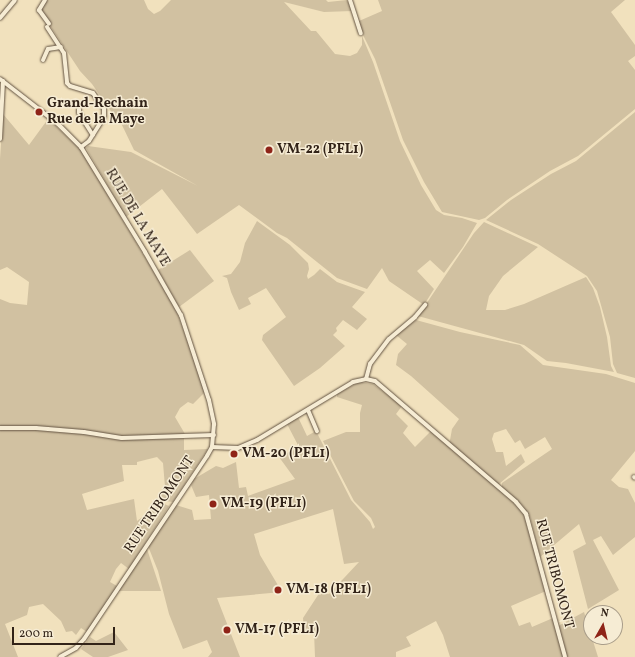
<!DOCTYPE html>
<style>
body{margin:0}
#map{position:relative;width:635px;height:657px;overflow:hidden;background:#f1e1bd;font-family:Vollkorn,serif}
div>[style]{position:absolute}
.green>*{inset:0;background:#d1c1a1}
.roads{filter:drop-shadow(0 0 1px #625241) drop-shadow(0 0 1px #625241)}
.minor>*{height:4px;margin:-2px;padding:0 2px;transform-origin:2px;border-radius:2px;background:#f6ecd4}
.dots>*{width:11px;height:11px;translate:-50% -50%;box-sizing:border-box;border:2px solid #f6ecd4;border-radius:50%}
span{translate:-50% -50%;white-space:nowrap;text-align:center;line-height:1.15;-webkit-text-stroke:3px #f6ecd4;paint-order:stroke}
.poi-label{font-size:14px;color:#322318;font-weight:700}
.left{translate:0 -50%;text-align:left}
.street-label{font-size:14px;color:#322318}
.north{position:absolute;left:583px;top:605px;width:40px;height:40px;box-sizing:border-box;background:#f6ecd4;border:1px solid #a89c89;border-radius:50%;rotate:8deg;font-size:11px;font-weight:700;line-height:16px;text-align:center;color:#322318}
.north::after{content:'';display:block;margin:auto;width:14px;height:18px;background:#8f2418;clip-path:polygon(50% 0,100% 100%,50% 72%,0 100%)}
.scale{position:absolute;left:12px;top:627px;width:103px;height:18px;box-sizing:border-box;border:2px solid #322318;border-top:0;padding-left:5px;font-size:12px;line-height:14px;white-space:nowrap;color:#322318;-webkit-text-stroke:3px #f6ecd4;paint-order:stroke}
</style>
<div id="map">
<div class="green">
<i style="clip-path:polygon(47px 0,144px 0,148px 9px,154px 14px,160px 11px,171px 0,326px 0,328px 2px,347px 0,352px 11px,324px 12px,284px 2px,311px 31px,316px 31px,335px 54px,350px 56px,357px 53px,362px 45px,362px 36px,373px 62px,400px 141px,421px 185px,436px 210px,444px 215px,462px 218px,477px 223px,463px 247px,444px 273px,430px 260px,417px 271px,434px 289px,424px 305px,389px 281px,382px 268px,367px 289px,337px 278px,287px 238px,277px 233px,239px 205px,197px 234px,162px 189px,126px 217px,86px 148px,88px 146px,131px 152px,198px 186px,134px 150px,121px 123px,117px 120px,92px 84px,80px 71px,41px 12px,41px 8px)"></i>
<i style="clip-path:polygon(378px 0,625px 0,611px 12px,635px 45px,635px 56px,628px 61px,635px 70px,635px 109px,578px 156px,550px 171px,507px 200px,485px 218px,479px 220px,442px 212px,424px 182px,403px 140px,375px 59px,363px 35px,359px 21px,382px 11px)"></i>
<i style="clip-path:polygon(635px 112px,635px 378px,617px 373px,613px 364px,610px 337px,597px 291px,587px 276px,538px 244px,486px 220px,511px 200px,551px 174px,576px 161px)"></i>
<i style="clip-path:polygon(3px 114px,29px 145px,48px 119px,80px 149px,176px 309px,205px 392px,193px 404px,188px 402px,180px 408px,175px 417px,185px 434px,126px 437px,0 427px,0 299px,10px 303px,27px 305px,29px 282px,7px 267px,0 270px,0 159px)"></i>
<i style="clip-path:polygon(257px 221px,290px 245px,308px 263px,309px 269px,307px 276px,308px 279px,314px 275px,320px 269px,337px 282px,365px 292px,352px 307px,367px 319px,357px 330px,343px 320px,336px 328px,337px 331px,333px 335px,345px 346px,320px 368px,294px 386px,262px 340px,263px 335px,286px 317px,266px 288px,248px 298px,251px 304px,239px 310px,231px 292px,227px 278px,222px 276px,231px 274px,240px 262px,245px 243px)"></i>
<i style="clip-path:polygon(484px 222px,538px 247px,503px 276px,489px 296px,486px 310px,505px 310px,524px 304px,586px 277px,593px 288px,600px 307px,607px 337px,611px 366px,614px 372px,566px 363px,547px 361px,524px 345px,418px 316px,474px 233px)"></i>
<i style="clip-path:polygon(190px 250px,214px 281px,179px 307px,158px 270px)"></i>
<i style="clip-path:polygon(416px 320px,460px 332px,520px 345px,543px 365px,606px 374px,635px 383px,635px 451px,611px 480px,619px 487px,628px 489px,635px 503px,635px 537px,613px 555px,601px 536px,593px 540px,619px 590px,588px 609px,573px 551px,586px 544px,579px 524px,540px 557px,530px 517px,522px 505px,502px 487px,502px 483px,552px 449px,545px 437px,525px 449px,520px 440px,515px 443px,506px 429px,494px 433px,492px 439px,496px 452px,503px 452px,506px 466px,521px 454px,525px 462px,499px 484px,494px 484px,517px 504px,526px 518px,546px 591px,511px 606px,519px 626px,530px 622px,532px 627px,553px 618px,563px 657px,450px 657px,443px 635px,436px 621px,406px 637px,411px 646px,396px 652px,396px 657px,315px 657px,314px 632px,304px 632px,303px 618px,320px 592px,329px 594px,359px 562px,344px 564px,333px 509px,254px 534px,260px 555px,282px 592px,217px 598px,240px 657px,208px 657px,212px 652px,207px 640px,183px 649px,169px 614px,158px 571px,148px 546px,176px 505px,192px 510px,194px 520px,211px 519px,209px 495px,196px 497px,191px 485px,194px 479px,216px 466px,223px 468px,236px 462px,239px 488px,246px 487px,248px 496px,295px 479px,279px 457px,299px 447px,287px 424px,298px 417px,307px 436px,316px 431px,351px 500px,370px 522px,373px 529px,375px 527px,371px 518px,354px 501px,323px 441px,346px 432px,360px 432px,360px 413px,362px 405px,337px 397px,337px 394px,359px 382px,373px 384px,402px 406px,396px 414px,408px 426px,403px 433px,415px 447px,431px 431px,449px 446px,452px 429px,459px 419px,411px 376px,396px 365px,398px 354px,407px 344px,396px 335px)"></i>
<i style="clip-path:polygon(33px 429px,77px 432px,124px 439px,184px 437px,184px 450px,208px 449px,173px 502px,165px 501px,158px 495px,165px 487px,163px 463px,157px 457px,137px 462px,137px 465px,122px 465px,124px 481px,82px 494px,87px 510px,134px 499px,137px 521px,162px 503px,169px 506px,129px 569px,121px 563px,116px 569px,110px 582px,117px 586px,87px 632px,81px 628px,76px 635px,72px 631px,66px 632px,61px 621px,43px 604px,29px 607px,27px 615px,5px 624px,18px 657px,0 657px,0 430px)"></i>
<i style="clip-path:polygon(147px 549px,161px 591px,118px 591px)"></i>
<i style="clip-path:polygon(584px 612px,598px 657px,567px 657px,558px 626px)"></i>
<i style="clip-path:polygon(114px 632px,128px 650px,108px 657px,93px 657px,81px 649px,90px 637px,96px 641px)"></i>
</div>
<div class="roads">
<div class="minor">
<i style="left:45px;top:0;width:12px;rotate:121deg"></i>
<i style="left:39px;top:10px;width:17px;rotate:54deg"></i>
<i style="left:350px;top:0;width:35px;rotate:72deg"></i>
<i style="left:0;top:18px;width:23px;rotate:-50deg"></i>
<i style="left:47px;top:27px;width:31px;rotate:57deg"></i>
<i style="left:64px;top:53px;width:30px;rotate:84deg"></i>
<i style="left:67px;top:83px;width:4px;rotate:45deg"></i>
<i style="left:70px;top:86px;width:24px;rotate:17deg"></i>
<i style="left:93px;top:93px;width:19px;rotate:55deg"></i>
<i style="left:104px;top:109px;width:8px;rotate:90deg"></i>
<i style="left:104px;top:117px;width:28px;rotate:122deg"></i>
<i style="left:89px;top:141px;width:10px;rotate:143deg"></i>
<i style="left:43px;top:60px;width:12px;rotate:-66deg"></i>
<i style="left:48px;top:49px;width:13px;rotate:-9deg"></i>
<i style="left:0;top:79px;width:73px;rotate:37.8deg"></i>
<i style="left:58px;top:124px;width:33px;rotate:45deg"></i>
<i style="left:81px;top:147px;width:123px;rotate:58.6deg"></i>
<i style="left:145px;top:252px;width:73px;rotate:60.3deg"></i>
<i style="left:181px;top:315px;width:89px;rotate:71.8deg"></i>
<i style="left:209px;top:400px;width:25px;rotate:78deg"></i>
<i style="left:214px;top:424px;width:23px;rotate:95deg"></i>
<i style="left:212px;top:447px;width:10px;rotate:119deg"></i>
<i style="left:207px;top:456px;width:220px;rotate:123.9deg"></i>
<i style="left:84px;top:639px;width:12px;rotate:132deg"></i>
<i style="left:76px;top:648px;width:18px;rotate:151deg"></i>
<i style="left:79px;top:109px;width:4px;rotate:90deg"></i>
<i style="left:79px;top:113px;width:26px;rotate:58deg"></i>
<i style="left:0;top:139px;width:58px;rotate:-87deg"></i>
<i style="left:366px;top:379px;width:16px;rotate:-75deg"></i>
<i style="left:370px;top:364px;width:31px;rotate:-53deg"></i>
<i style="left:389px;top:339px;width:34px;rotate:-40deg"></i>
<i style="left:415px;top:317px;width:16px;rotate:-50deg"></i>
<i style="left:308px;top:410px;width:23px;rotate:67deg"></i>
<i style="left:0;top:428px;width:36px"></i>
<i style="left:36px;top:428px;width:48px;rotate:4.8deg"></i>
<i style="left:84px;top:432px;width:38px;rotate:9deg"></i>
<i style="left:122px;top:438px;width:92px;rotate:-1.9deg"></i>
<i style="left:212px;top:447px;width:26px;rotate:2deg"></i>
<i style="left:238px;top:448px;width:21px;rotate:-23deg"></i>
<i style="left:257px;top:440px;width:112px;rotate:-31.1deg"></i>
<i style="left:353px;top:382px;width:13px;rotate:-13deg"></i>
<i style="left:366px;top:379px;width:9px;rotate:13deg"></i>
<i style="left:375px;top:381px;width:186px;rotate:40.6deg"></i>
<i style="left:516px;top:502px;width:16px;rotate:50deg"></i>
<i style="left:526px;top:514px;width:148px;rotate:74.7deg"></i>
<i style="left:634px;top:477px;width:1px;rotate:45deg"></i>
</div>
</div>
<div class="dots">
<i style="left:39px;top:112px;background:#8f2418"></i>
<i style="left:269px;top:150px;background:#8f2418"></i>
<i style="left:234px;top:454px;background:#8f2418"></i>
<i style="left:213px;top:504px;background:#8f2418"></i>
<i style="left:278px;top:590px;background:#8f2418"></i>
<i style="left:227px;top:630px;background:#8f2418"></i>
</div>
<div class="poi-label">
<span class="left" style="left:47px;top:112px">Grand-Rechain<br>Rue de la Maye</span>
<span class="left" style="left:277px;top:150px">VM-22 (PFL1)</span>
<span class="left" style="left:242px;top:454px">VM-20 (PFL1)</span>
<span class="left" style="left:221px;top:504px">VM-19 (PFL1)</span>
<span class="left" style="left:286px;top:590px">VM-18 (PFL1)</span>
<span class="left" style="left:235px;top:630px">VM-17 (PFL1)</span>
</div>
<div class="street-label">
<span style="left:137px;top:218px;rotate:59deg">RUE DE LA MAYE</span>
<span style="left:160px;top:505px;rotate:-56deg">RUE TRIBOMONT</span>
<span style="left:554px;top:574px;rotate:75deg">RUE TRIBOMONT</span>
</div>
<div class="north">N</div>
<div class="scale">200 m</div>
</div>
